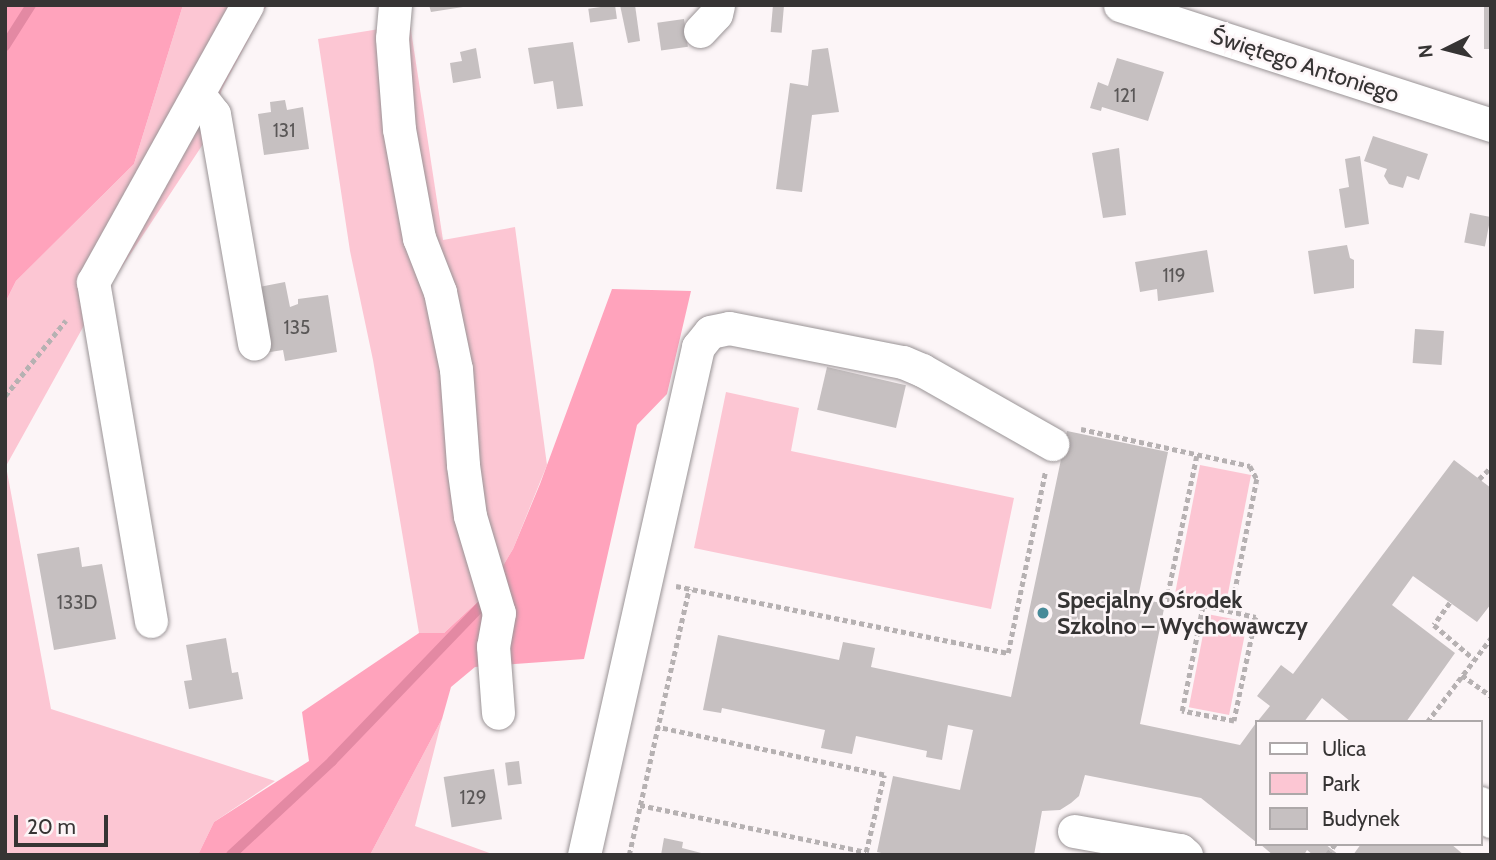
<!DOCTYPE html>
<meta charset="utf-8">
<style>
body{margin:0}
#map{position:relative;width:1496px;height:860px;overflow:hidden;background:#fcf5f7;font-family:Cabin,sans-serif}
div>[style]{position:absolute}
.green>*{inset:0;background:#fcc6d3;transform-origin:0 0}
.forest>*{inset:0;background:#ffa3bc}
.stream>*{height:10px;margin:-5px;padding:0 5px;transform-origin:5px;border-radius:5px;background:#e389a3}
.building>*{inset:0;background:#c6c0c1;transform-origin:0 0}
.path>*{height:4.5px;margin-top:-2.25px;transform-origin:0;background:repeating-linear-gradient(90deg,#b6b1b2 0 5px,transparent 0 8.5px)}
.roads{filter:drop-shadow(0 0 2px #9a9496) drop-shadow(0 0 2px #9a9496)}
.minor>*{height:33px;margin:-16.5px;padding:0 16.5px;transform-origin:16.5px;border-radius:16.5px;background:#fff}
.dots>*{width:19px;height:19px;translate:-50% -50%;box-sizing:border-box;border:4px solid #fcf5f7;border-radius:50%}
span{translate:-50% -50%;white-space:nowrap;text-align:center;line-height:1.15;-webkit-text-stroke:5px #fcf5f7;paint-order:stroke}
.number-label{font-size:19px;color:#5a5757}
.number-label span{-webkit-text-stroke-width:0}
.street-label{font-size:23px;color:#363434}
.poi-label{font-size:23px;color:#363434;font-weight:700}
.left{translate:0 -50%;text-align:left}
.frame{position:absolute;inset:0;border:7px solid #363434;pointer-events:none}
.legend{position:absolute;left:1255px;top:720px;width:228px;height:126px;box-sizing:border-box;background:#fcf5f7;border:2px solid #ada8a9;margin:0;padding:9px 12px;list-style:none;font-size:21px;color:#363434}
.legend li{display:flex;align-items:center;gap:14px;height:35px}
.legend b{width:35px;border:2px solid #ada8a9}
.north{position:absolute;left:1412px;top:14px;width:70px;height:70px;-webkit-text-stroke:5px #fcf5f7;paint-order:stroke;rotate:264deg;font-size:19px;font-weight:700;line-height:28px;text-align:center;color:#363434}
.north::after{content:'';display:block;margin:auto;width:24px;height:32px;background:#363434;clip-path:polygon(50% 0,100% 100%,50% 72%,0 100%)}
.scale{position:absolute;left:14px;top:815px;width:94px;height:32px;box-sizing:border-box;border:4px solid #363434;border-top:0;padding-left:9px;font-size:21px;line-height:24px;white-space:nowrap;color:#363434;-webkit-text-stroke:5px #fcf5f7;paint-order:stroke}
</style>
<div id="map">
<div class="green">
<i style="clip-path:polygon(183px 5px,267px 5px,222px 89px,209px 135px,87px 320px,6px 466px,51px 709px,275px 781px,214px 822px,198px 855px,5px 855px,5px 303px,16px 281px,134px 164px)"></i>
<i style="clip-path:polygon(410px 24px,443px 240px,515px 227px,547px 465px,513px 549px,486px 594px,444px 633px,419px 633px,373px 360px,350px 251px,318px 39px)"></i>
<i style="clip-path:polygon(726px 392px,799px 408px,791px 451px,1014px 498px,991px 609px,694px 548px)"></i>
<i style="left:1200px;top:465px;width:52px;height:129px;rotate:11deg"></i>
<i style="left:1207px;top:614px;width:41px;height:95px;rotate:11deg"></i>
<i style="clip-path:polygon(442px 719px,415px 826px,495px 855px,370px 855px)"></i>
</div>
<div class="forest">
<i style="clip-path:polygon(5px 5px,183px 5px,134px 164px,16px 281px,5px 303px)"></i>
<i style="clip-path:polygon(612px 289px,691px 291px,667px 394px,637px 425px,584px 659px,475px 667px,451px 687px,442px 719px,370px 855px,198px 855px,214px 822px,309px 761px,302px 712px,419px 633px,444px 633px,486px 594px,513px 549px,540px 484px)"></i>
</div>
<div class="stream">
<i style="left:5px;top:46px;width:49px;rotate:-57.6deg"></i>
<i style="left:231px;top:855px;width:138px;rotate:-42.9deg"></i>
<i style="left:332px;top:761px;width:223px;rotate:-46.1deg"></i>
</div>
<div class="building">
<i style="clip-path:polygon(429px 5px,463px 5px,463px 7px,431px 12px)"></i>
<i style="left:615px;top:5px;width:14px;height:27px;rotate:82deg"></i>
<i style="clip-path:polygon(620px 5px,635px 5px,640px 41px,628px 43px)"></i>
<i style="left:773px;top:5px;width:11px;height:27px;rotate:5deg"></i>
<i style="left:1484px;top:5px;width:7px;height:44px"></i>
<i style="left:684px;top:19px;width:28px;height:27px;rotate:82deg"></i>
<i style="clip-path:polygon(573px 42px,583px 106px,557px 109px,553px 81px,534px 84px,528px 48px)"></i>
<i style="clip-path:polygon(476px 48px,481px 78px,453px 83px,450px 63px,462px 61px,460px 52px)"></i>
<i style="clip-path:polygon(828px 48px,839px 112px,812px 115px,802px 192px,776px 189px,790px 83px,808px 86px,812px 50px)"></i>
<i style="clip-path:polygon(1117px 58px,1164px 72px,1148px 121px,1102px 107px,1101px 111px,1090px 108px,1098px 82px,1108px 86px)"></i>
<i style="clip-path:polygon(285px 100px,287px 110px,303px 107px,309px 149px,264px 155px,258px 114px,271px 112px,270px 102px)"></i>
<i style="clip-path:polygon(1373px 136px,1428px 154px,1419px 180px,1407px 176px,1403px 188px,1389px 184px,1384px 176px,1387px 169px,1364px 161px)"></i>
<i style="clip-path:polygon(1119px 148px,1126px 215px,1103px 218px,1092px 153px)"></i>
<i style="clip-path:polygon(1360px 156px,1369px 224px,1345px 228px,1339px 189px,1349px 187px,1345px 159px)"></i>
<i style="left:1470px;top:213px;width:21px;height:30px;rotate:11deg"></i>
<i style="clip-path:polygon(1347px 245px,1350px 258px,1354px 260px,1354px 288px,1314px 294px,1308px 251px)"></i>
<i style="clip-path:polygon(1207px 250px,1214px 292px,1158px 301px,1157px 289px,1140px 292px,1135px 262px)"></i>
<i style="clip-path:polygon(285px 282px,290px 307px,298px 304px,298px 299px,328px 295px,337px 352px,285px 361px,283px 350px,264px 353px,254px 288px)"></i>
<i style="left:1415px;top:329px;width:29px;height:34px;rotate:4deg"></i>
<i style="left:827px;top:367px;width:81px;height:44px;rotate:13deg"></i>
<i style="clip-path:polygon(1067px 431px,1168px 452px,1138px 598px,1165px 604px,1140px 724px,1240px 745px,1256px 723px,1256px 842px,1201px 798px,1085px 775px,1079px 796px,1071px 803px,1060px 810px,1042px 811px,1034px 855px,890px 855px,877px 852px,893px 776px,960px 790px,973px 730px,948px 725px,942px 760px,926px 757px,927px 751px,856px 736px,852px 754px,821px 748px,825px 730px,722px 708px,721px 713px,703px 710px,718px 635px,839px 660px,843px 642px,875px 648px,871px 667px,1011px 697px)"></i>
<i style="clip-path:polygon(1454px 460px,1491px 488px,1491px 604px,1477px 622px,1413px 576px,1392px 605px,1455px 653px,1406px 722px,1351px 722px,1322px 698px,1304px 722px,1257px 722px,1270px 706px,1257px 696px,1281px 665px,1293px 674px)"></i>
<i style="clip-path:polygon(79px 547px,82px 567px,102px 564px,116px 639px,54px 650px,37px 554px)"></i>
<i style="clip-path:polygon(226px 638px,232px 673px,238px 672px,243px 699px,189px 709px,184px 681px,192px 680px,186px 645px)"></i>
<i style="left:519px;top:761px;width:23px;height:14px;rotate:83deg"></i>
<i style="left:494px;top:769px;width:51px;height:51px;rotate:81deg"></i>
<i style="clip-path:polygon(664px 838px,683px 842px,682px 848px,709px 855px,661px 855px)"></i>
<i style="clip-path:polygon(1260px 844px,1325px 844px,1339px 855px,1313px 855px,1307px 850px,1304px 855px,1273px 855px)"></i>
<i style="clip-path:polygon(1361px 844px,1451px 844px,1464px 855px,1353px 855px)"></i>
</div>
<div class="path">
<i style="left:5px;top:396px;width:97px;rotate:-51.2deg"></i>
<i style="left:1081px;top:429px;width:173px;rotate:12.3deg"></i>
<i style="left:1250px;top:466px;width:15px;rotate:62deg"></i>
<i style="left:1257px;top:479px;width:135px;rotate:101.1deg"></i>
<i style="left:1197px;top:456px;width:146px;rotate:101.8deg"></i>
<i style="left:1167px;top:599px;width:36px;rotate:9deg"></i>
<i style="left:1203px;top:605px;width:54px;rotate:12.8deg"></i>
<i style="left:1256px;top:617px;width:106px;rotate:101.9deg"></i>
<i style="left:1234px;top:721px;width:53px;rotate:-169.1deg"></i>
<i style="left:1182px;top:711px;width:108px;rotate:-78.8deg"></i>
<i style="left:1479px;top:479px;width:17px;rotate:-45deg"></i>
<i style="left:676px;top:586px;width:339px;rotate:11.4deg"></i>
<i style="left:1008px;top:653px;width:184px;rotate:-78.4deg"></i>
<i style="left:1450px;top:603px;width:27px;rotate:126deg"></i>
<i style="left:1434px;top:625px;width:52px;rotate:40.4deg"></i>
<i style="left:1462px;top:675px;width:36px;rotate:36deg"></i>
<i style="left:1427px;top:722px;width:106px;rotate:-52.7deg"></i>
<i style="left:640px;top:805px;width:231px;rotate:11.7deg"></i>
<i style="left:866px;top:852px;width:79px;rotate:-76.8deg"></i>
<i style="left:884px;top:775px;width:232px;rotate:-168.1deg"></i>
<i style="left:629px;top:855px;width:273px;rotate:-77.3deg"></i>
<i style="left:1327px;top:855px;width:14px;rotate:-54deg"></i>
</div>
<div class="roads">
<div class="minor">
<i style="left:395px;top:5px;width:33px;rotate:95deg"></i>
<i style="left:392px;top:38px;width:91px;rotate:85.6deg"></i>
<i style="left:399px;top:129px;width:111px;rotate:79.6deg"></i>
<i style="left:419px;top:238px;width:58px;rotate:68.7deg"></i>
<i style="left:440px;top:292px;width:79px;rotate:78.3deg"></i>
<i style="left:456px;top:369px;width:96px;rotate:85.8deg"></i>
<i style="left:463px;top:465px;width:51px;rotate:82.2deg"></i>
<i style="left:470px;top:516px;width:101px;rotate:73.4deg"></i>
<i style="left:499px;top:613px;width:34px;rotate:100deg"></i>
<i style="left:493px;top:646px;width:67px;rotate:85.7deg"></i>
<i style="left:1120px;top:5px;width:390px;rotate:17.9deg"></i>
<i style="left:700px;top:31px;width:23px;rotate:-47deg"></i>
<i style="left:716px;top:14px;width:9px;rotate:-77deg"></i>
<i style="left:199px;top:95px;width:24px;rotate:52deg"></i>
<i style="left:214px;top:114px;width:233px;rotate:80.1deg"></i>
<i style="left:151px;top:621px;width:344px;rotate:-99.7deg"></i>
<i style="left:93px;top:282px;width:317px;rotate:-60.9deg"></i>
<i style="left:1480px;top:803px;width:21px;rotate:59deg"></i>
<i style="left:1074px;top:831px;width:108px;rotate:10.2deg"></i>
<i style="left:1180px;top:850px;width:8px;rotate:40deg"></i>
<i style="left:584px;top:855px;width:521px;rotate:-77.35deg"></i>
<i style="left:698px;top:347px;width:19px;rotate:-51deg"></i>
<i style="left:710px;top:332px;width:19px;rotate:-12deg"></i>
<i style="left:729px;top:328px;width:177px;rotate:11.1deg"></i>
<i style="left:903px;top:362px;width:21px;rotate:23deg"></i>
<i style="left:922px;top:370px;width:150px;rotate:29.6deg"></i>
</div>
</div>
<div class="dots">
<i style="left:1043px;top:613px;background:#478b99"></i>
</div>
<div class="number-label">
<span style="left:1125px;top:96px">121</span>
<span style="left:284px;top:131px">131</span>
<span style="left:1174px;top:276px">119</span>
<span style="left:297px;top:328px">135</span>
<span style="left:77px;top:603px">133D</span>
<span style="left:473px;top:798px">129</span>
</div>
<div class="street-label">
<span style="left:1305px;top:65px;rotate:18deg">Świętego Antoniego</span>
</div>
<div class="poi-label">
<span class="left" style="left:1057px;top:613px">Specjalny Ośrodek<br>Szkolno – Wychowawczy</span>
</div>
<div class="frame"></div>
<ul class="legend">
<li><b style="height:9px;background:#fff"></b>Ulica</li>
<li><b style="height:19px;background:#fcc6d3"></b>Park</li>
<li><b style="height:19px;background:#c6c0c1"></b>Budynek</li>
</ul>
<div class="north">N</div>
<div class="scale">20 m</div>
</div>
